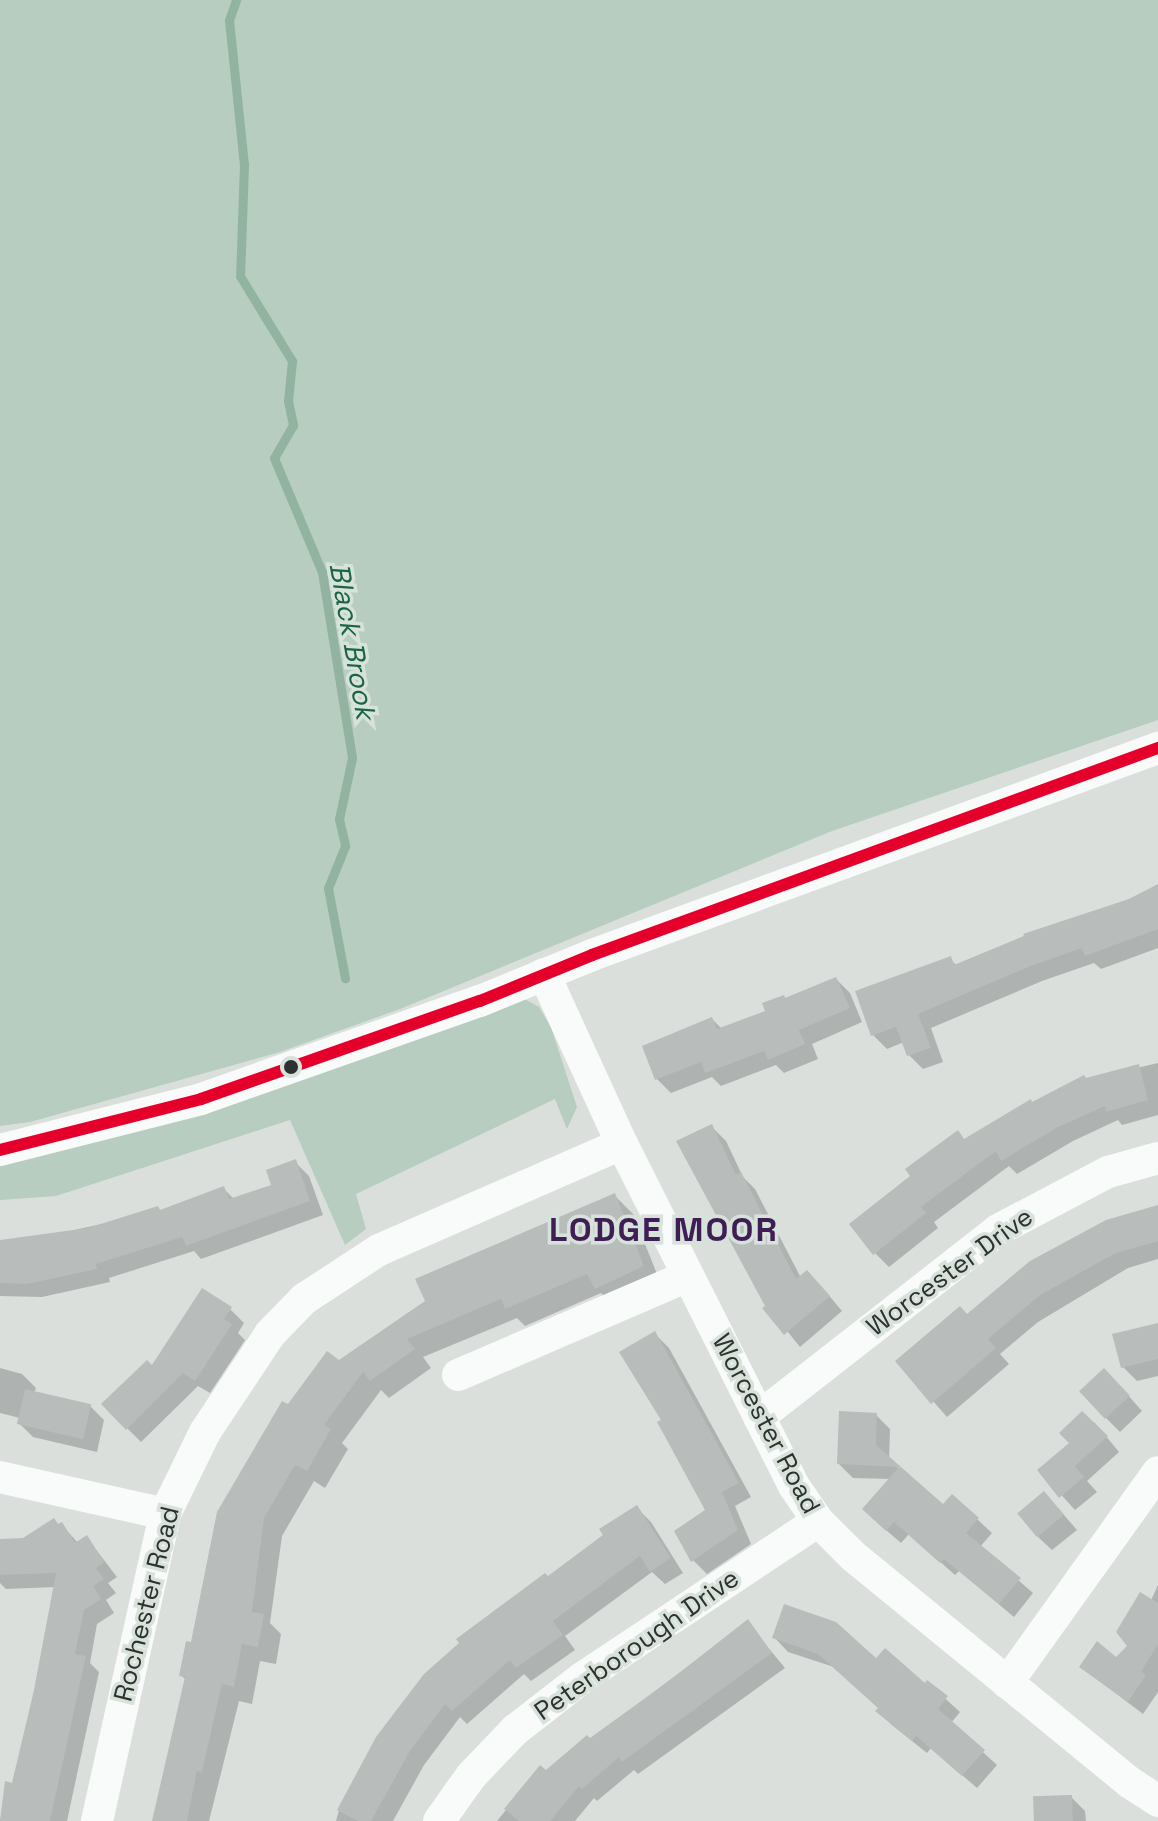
<!DOCTYPE html>
<style>
body{margin:0}
#map{position:relative;width:1158px;height:1821px;overflow:hidden;background:#dadfdc;font-family:"Space Grotesk",sans-serif}
div>[style]{position:absolute}
.green>*{inset:0;background:#b6cdbf}
.shadow>*{inset:0;background:#0003}
.stream>*{height:9px;margin:-4.5px;padding:0 4.5px;transform-origin:4.5px;border-radius:4.5px;background:#92b3a0}
.building>*{inset:0;background:#b8bcba;transform-origin:0 0}
.minor>*{height:32px;margin:-16px;padding:0 16px;transform-origin:16px;border-radius:16px;background:#f9fafa}
.bus-1>*{height:12px;margin:-6px;padding:0 6px;transform-origin:6px;border-radius:6px;background:#e4002b}
.dots>*{width:22px;height:22px;translate:-50% -50%;box-sizing:border-box;border:4px solid #d7e2db;border-radius:50%}
span{translate:-50% -50%;white-space:nowrap;text-align:center;line-height:1.15;-webkit-text-stroke:7px #d7e2db;paint-order:stroke}
.street-label{font-size:26px;color:#2d322f}
.water-label{font-size:28px;color:#196542;font-style:italic}
.district-label{font-size:34px;color:#3e1e55;font-weight:700;letter-spacing:2px}
</style>
<div id="map">
<div class="green">
<i style="clip-path:polygon(0 0,1158px 0,1158px 720px,832px 831px,400px 1009px,280px 1052px,30px 1122px,0 1126px)"></i>
<i style="clip-path:polygon(523px 998px,539px 1007px,551px 1027px,577px 1107px,567px 1129px,555px 1099px,356px 1194px,366px 1229px,345px 1245px,290px 1120px,56px 1196px,0 1200px,0 1150px)"></i>
</div>
<div class="shadow">
<i style="clip-path:polygon(1158px 888px,1158px 948px,1101px 969px,1094px 963px,1042px 981px,931px 1028px,943px 1062px,923px 1069px,909px 1055px,904px 1042px,887px 1049px,873px 1035px,950px 959px,957px 966px)"></i>
<i style="clip-path:polygon(836px 979px,850px 993px,862px 1022px,812px 1044px,818px 1059px,784px 1073px,776px 1065px,721px 1086px,712px 1077px,671px 1093px,657px 1079px,712px 1019px,722px 1029px,768px 1012px)"></i>
<i style="clip-path:polygon(1158px 1063px,1158px 1115px,1122px 1125px,1118px 1120px,1073px 1141px,1017px 1174px,1009px 1166px,934px 1222px,938px 1228px,889px 1267px,875px 1253px,965px 1140px,1086px 1080px)"></i>
<i style="clip-path:polygon(712px 1127px,726px 1141px,743px 1177px,755px 1189px,801px 1278px,821px 1286px,842px 1311px,800px 1347px,767px 1306px)"></i>
<i style="clip-path:polygon(295px 1162px,309px 1176px,323px 1215px,201px 1259px,194px 1251px,109px 1278px,110px 1282px,42px 1297px,0 1296px,0 1242px,15px 1243px,161px 1211px,223px 1188px,234px 1199px,273px 1186px)"></i>
<i style="clip-path:polygon(615px 1196px,633px 1214px,661px 1284px,614px 1306px,601px 1293px,525px 1326px,517px 1318px,423px 1357px,431px 1368px,389px 1398px,381px 1390px,342px 1443px,348px 1449px,325px 1488px,314px 1481px,282px 1536px,270px 1623px,281px 1634px,276px 1664px,260px 1661px,252px 1704px,239px 1701px,209px 1821px,155px 1821px,186px 1680px,181px 1675px,288px 1407px,339px 1362px)"></i>
<i style="clip-path:polygon(1158px 1207px,1158px 1259px,1128px 1268px,1038px 1322px,1000px 1354px,1009px 1364px,947px 1417px,898px 1361px,967px 1316px)"></i>
<i style="clip-path:polygon(230px 1309px,244px 1323px,238px 1333px,245px 1340px,210px 1393px,198px 1386px,141px 1442px,104px 1405px)"></i>
<i style="clip-path:polygon(1158px 1325px,1158px 1376px,1137px 1381px,1123px 1367px)"></i>
<i style="clip-path:polygon(655px 1334px,669px 1348px,751px 1497px,735px 1506px,751px 1544px,707px 1574px,693px 1560px,708px 1511px)"></i>
<i style="clip-path:polygon(0 1368px,22px 1374px,36px 1388px,34px 1393px,90px 1406px,104px 1420px,97px 1452px,33px 1437px,19px 1423px,20px 1418px,0 1413px)"></i>
<i style="clip-path:polygon(1118px 1384px,1142px 1411px,1120px 1432px,1106px 1418px)"></i>
<i style="clip-path:polygon(876px 1415px,890px 1429px,889px 1460px,943px 1507px,952px 1497px,978px 1520px,992px 1533px,980px 1547px,1033px 1593px,1014px 1617px,959px 1571px,955px 1575px,909px 1534px,901px 1543px,878px 1523px,891px 1479px,853px 1478px,839px 1464px)"></i>
<i style="clip-path:polygon(1095px 1423px,1119px 1452px,1087px 1481px,1097px 1492px,1075px 1510px,1039px 1470px)"></i>
<i style="clip-path:polygon(637px 1508px,651px 1522px,683px 1573px,665px 1584px,652px 1572px,565px 1636px,575px 1650px,531px 1681px,524px 1674px,467px 1724px,460px 1717px,424px 1765px,393px 1821px,336px 1821px,339px 1810px,548px 1579px)"></i>
<i style="clip-path:polygon(1058px 1508px,1077px 1530px,1052px 1550px,1038px 1537px)"></i>
<i style="clip-path:polygon(61px 1524px,78px 1543px,87px 1538px,117px 1577px,108px 1583px,116px 1593px,106px 1600px,114px 1613px,97px 1624px,90px 1663px,99px 1672px,67px 1821px,0 1821px,7px 1783px,14px 1785px,36px 1691px,56px 1587px,6px 1589px,0 1583px,0 1541px,23px 1540px)"></i>
<i style="clip-path:polygon(1158px 1585px,1158px 1692px,1143px 1714px,1081px 1667px,1116px 1660px,1130px 1646px)"></i>
<i style="clip-path:polygon(747px 1622px,785px 1668px,638px 1774px,634px 1770px,597px 1801px,594px 1798px,575px 1821px,497px 1821px,540px 1768px,546px 1773px)"></i>
<i style="clip-path:polygon(774px 1637px,876px 1661px,925px 1686px,928px 1683px,960px 1712px,951px 1723px,997px 1765px,977px 1788px,931px 1748px,927px 1753px,892px 1725px,878px 1711px,880px 1709px,834px 1667px,788px 1652px)"></i>
<i style="clip-path:polygon(1071px 1797px,1085px 1811px,1086px 1821px,1036px 1821px)"></i>
</div>
<div class="stream">
<i style="left:236px;top:0;width:21px;rotate:109deg"></i>
<i style="left:229px;top:20px;width:145px;rotate:84.1deg"></i>
<i style="left:244px;top:164px;width:112px;rotate:92deg"></i>
<i style="left:240px;top:276px;width:100px;rotate:58.5deg"></i>
<i style="left:292px;top:361px;width:40px;rotate:95.7deg"></i>
<i style="left:288px;top:401px;width:25px;rotate:78deg"></i>
<i style="left:293px;top:425px;width:38px;rotate:120deg"></i>
<i style="left:274px;top:458px;width:124px;rotate:67.2deg"></i>
<i style="left:322px;top:572px;width:188px;rotate:80.8deg"></i>
<i style="left:352px;top:758px;width:62px;rotate:102deg"></i>
<i style="left:339px;top:819px;width:28px;rotate:77deg"></i>
<i style="left:345px;top:846px;width:45px;rotate:112deg"></i>
<i style="left:328px;top:888px;width:92px;rotate:79.3deg"></i>
</div>
<div class="building">
<i style="clip-path:polygon(1158px 884px,1158px 929px,1085px 956px,1082px 948px,1028px 967px,918px 1014px,931px 1048px,907px 1056px,896px 1027px,871px 1036px,855px 991px,951px 956px,954px 965px,1024px 936px,1023px 934px,1129px 899px)"></i>
<i style="clip-path:polygon(836px 977px,850px 1008px,799px 1030px,805px 1044px,768px 1060px,764px 1051px,705px 1073px,701px 1062px,655px 1080px,642px 1046px,712px 1017px,717px 1029px,765px 1011px,762px 1003px,784px 995px,785px 998px)"></i>
<i style="clip-path:polygon(1139px 1064px,1148px 1100px,1106px 1112px,1105px 1106px,1058px 1127px,1001px 1161px,996px 1151px,921px 1207px,926px 1213px,873px 1255px,849px 1224px,910px 1176px,905px 1169px,958px 1130px,964px 1139px,1031px 1099px,1032px 1102px,1084px 1075px,1086px 1078px)"></i>
<i style="clip-path:polygon(712px 1124px,736px 1175px,741px 1172px,796px 1279px,807px 1270px,830px 1296px,784px 1335px,762px 1308px,765px 1306px,676px 1141px)"></i>
<i style="clip-path:polygon(296px 1159px,310px 1201px,186px 1246px,182px 1237px,96px 1264px,97px 1269px,27px 1284px,0 1283px,0 1240px,88px 1228px,158px 1206px,160px 1210px,224px 1186px,229px 1199px,271px 1185px,266px 1170px)"></i>
<i style="clip-path:polygon(615px 1193px,644px 1266px,595px 1289px,587px 1274px,505px 1309px,501px 1299px,407px 1339px,415px 1349px,370px 1381px,363px 1372px,343px 1399px,324px 1425px,331px 1429px,307px 1471px,295px 1465px,264px 1518px,252px 1612px,264px 1614px,258px 1647px,242px 1644px,234px 1687px,222px 1684px,202px 1772px,197px 1771px,187px 1821px,152px 1821px,185px 1677px,179px 1676px,186px 1641px,191px 1642px,217px 1512px,282px 1401px,288px 1404px,327px 1351px,339px 1360px,425px 1301px,415px 1279px)"></i>
<i style="clip-path:polygon(1158px 1205px,1158px 1241px,1114px 1254px,1040px 1295px,988px 1339px,996px 1348px,931px 1404px,895px 1361px,960px 1306px,967px 1314px,1030px 1261px,1106px 1220px)"></i>
<i style="clip-path:polygon(202px 1288px,232px 1307px,224px 1319px,232px 1324px,195px 1381px,183px 1373px,126px 1430px,101px 1404px,147px 1360px,152px 1365px)"></i>
<i style="clip-path:polygon(1158px 1323px,1158px 1359px,1121px 1368px,1112px 1334px)"></i>
<i style="clip-path:polygon(655px 1331px,739px 1483px,722px 1492px,738px 1530px,691px 1562px,674px 1531px,705px 1510px,657px 1422px,661px 1420px,619px 1352px)"></i>
<i style="left:1104px;top:1368px;width:38px;height:34px;rotate:47deg"></i>
<i style="left:25px;top:1389px;width:68px;height:36px;rotate:13deg"></i>
<i style="clip-path:polygon(839px 1411px,877px 1413px,876px 1445px,943px 1504px,952px 1494px,979px 1518px,966px 1533px,1021px 1578px,999px 1604px,944px 1559px,940px 1563px,894px 1522px,886px 1531px,862px 1509px,899px 1467px,837px 1464px)"></i>
<i style="clip-path:polygon(1082px 1411px,1108px 1436px,1075px 1466px,1084px 1477px,1059px 1498px,1037px 1470px,1069px 1443px,1059px 1433px)"></i>
<i style="left:1044px;top:1491px;width:31px;height:35px;rotate:50deg"></i>
<i style="clip-path:polygon(637px 1505px,671px 1558px,650px 1572px,640px 1556px,553px 1621px,563px 1635px,516px 1668px,510px 1660px,452px 1711px,445px 1704px,410px 1751px,371px 1821px,358px 1821px,337px 1810px,376px 1737px,424px 1674px,459px 1643px,456px 1639px,545px 1573px,548px 1576px,603px 1535px,599px 1529px)"></i>
<i style="clip-path:polygon(54px 1518px,58px 1524px,62px 1522px,75px 1543px,87px 1535px,104px 1562px,96px 1568px,104px 1579px,93px 1586px,101px 1599px,84px 1610px,75px 1654px,86px 1656px,50px 1821px,0 1821px,5px 1781px,12px 1783px,34px 1690px,56px 1573px,0 1575px,0 1539px,23px 1538px)"></i>
<i style="clip-path:polygon(1140px 1592px,1158px 1603px,1158px 1644px,1141px 1672px,1146px 1675px,1128px 1702px,1079px 1667px,1097px 1641px,1116px 1657px,1127px 1646px,1116px 1632px)"></i>
<i style="clip-path:polygon(784px 1604px,836px 1622px,876px 1658px,885px 1648px,925px 1683px,927px 1680px,948px 1696px,938px 1709px,985px 1750px,962px 1776px,916px 1736px,912px 1741px,875px 1711px,878px 1708px,818px 1654px,772px 1638px)"></i>
<i style="clip-path:polygon(748px 1619px,772px 1653px,622px 1762px,619px 1757px,582px 1789px,579px 1786px,550px 1821px,519px 1821px,504px 1809px,540px 1765px,546px 1770px,587px 1735px,590px 1738px,669px 1681px)"></i>
<i style="left:1072px;top:1795px;width:26px;height:39px;rotate:88deg"></i>
</div>
<div class="minor">
<i style="left:544px;top:974px;width:187px;rotate:65.4deg"></i>
<i style="left:622px;top:1144px;width:383px;rotate:63.3deg"></i>
<i style="left:794px;top:1486px;width:42px;rotate:55.6deg"></i>
<i style="left:818px;top:1521px;width:49px;rotate:45deg"></i>
<i style="left:853px;top:1556px;width:357px;rotate:39.3deg"></i>
<i style="left:1129px;top:1782px;width:35px;rotate:33deg"></i>
<i style="left:0;top:1150px;width:207px;rotate:-14.2deg"></i>
<i style="left:201px;top:1099px;width:296px;rotate:-19.4deg"></i>
<i style="left:480px;top:1001px;width:121px;rotate:-22.3deg"></i>
<i style="left:592px;top:955px;width:603px;rotate:-20.09deg"></i>
<i style="left:458px;top:1375px;width:250px;rotate:-23.3deg"></i>
<i style="left:759px;top:1417px;width:303px;rotate:-38deg"></i>
<i style="left:998px;top:1230px;width:124px;rotate:-27.8deg"></i>
<i style="left:1108px;top:1172px;width:52px;rotate:-15.6deg"></i>
<i style="left:0;top:1477px;width:169px;rotate:12.6deg"></i>
<i style="left:1007px;top:1683px;width:259px;rotate:-54.4deg"></i>
<i style="left:97px;top:1821px;width:314px;rotate:-77.5deg"></i>
<i style="left:165px;top:1514px;width:91px;rotate:-64deg"></i>
<i style="left:205px;top:1432px;width:118px;rotate:-56.4deg"></i>
<i style="left:270px;top:1334px;width:49px;rotate:-45.8deg"></i>
<i style="left:304px;top:1299px;width:90px;rotate:-33.2deg"></i>
<i style="left:379px;top:1250px;width:265px;rotate:-23.6deg"></i>
<i style="left:439px;top:1821px;width:55px;rotate:-54.6deg"></i>
<i style="left:471px;top:1776px;width:64px;rotate:-46.3deg"></i>
<i style="left:515px;top:1730px;width:85px;rotate:-37.8deg"></i>
<i style="left:582px;top:1678px;width:283px;rotate:-33.6deg"></i>
</div>
<div class="bus-1">
<i style="left:0;top:1150px;width:207px;rotate:-14.2deg"></i>
<i style="left:201px;top:1099px;width:296px;rotate:-19.4deg"></i>
<i style="left:480px;top:1001px;width:121px;rotate:-22.3deg"></i>
<i style="left:592px;top:955px;width:603px;rotate:-20.09deg"></i>
</div>
<div class="dots">
<i style="left:291px;top:1067px;background:#2d322f"></i>
</div>
<div class="street-label">
<span style="left:950px;top:1272px;rotate:-36deg">Worcester Drive</span>
<span style="left:766px;top:1424px;rotate:62deg">Worcester Road</span>
<span style="left:147px;top:1604px;rotate:-76deg">Rochester Road</span>
<span style="left:637px;top:1645px;rotate:-35deg">Peterborough Drive</span>
</div>
<div class="water-label">
<span style="left:353px;top:641px;rotate:80deg">Black Brook</span>
</div>
<div class="district-label">
<span style="left:664px;top:1230px">LODGE MOOR</span>
</div>
</div>
